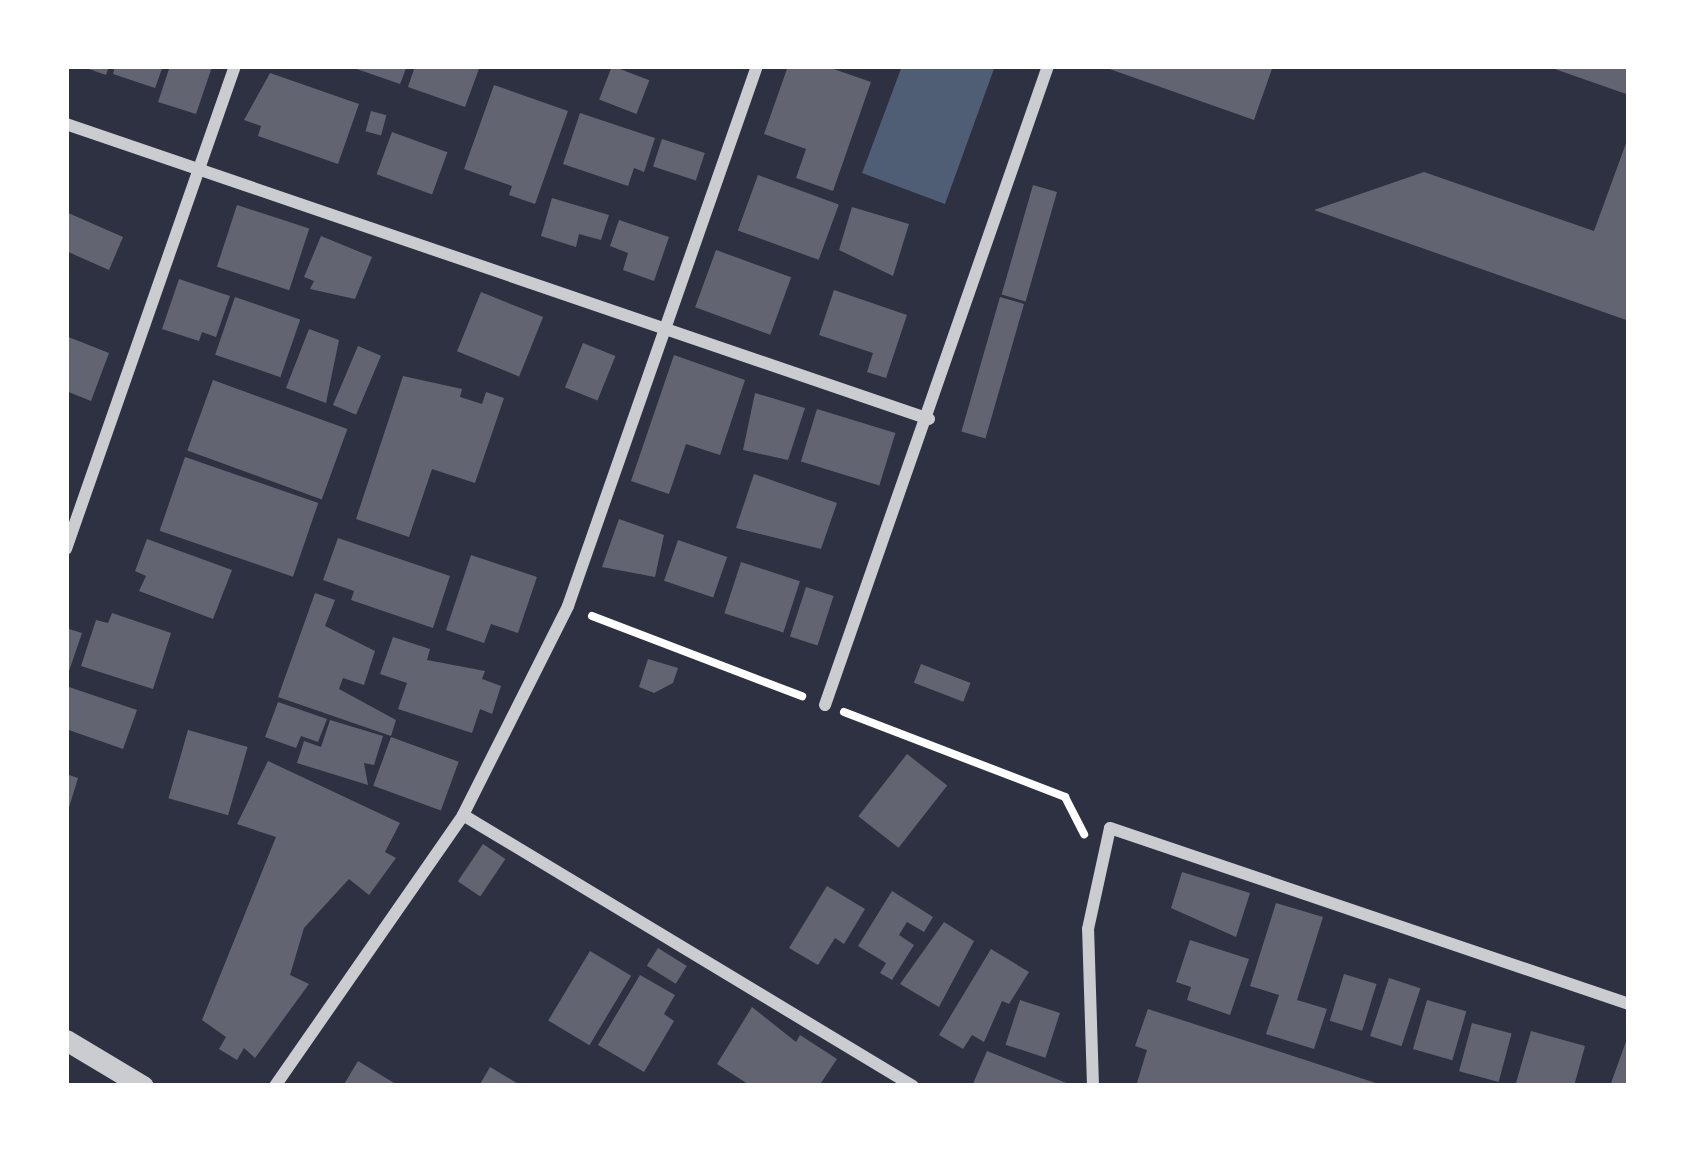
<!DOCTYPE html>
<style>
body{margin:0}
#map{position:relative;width:1695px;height:1152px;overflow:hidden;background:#2d3142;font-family:"Times New Roman",serif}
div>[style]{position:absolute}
.water>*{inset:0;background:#4f5d75}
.building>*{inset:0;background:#626471;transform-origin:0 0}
.path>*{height:8px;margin:-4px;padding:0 4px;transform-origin:4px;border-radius:4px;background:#fff}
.minor>*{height:12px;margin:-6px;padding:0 6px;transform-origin:6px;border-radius:6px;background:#caccd0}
.tertiary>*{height:21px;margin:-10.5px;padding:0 10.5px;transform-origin:10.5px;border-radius:10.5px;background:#caccd0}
span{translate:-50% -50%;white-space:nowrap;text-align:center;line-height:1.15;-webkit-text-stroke:10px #fff;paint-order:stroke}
.frame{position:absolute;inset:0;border:69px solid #fff;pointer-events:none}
</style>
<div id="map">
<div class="water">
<i style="clip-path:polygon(902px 66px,995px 66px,945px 204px,862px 173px)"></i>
</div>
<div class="building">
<i style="clip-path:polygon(80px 66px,109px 66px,106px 75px)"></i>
<i style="clip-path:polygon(115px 66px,163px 66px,155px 88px,113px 74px)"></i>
<i style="clip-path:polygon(170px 66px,212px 67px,196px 114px,158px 102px)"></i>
<i style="clip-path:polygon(348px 66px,407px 66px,400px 84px)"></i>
<i style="clip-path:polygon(415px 66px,480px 66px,465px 107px,408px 87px)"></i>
<i style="left:612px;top:66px;width:40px;height:36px;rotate:21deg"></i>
<i style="clip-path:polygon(788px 66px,825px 66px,871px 82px,833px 191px,796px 178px,806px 149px,764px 134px)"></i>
<i style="clip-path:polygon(1101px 66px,1273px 66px,1254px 120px)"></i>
<i style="clip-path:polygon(1549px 66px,1629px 66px,1629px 95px,1549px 67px)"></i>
<i style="clip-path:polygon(270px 73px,359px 104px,338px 164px,258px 136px,261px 126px,244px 120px)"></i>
<i style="clip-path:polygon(494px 85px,568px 111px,535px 204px,509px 195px,512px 186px,464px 169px)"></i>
<i style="left:371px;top:111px;width:16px;height:21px;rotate:15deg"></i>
<i style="clip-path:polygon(580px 113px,655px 138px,644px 172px,634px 168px,628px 186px,563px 164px)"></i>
<i style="left:392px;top:132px;width:59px;height:45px;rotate:20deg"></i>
<i style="clip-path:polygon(1629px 135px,1629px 321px,1314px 210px,1424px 172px,1594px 231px)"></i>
<i style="left:662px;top:139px;width:45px;height:29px;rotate:18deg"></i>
<i style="left:758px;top:175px;width:86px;height:59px;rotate:20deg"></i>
<i style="left:1033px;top:185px;width:25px;height:114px;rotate:16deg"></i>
<i style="clip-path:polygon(552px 198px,609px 215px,601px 240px,579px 234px,576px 247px,541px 236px)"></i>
<i style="left:237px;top:205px;width:76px;height:65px;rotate:18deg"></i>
<i style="clip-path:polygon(852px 207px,909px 224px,893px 276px,839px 250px)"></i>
<i style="clip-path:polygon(66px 212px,123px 237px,109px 270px,66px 251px)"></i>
<i style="clip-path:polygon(619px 220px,669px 237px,654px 281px,623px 270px,628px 253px,610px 246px)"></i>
<i style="clip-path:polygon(321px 236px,372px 257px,355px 299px,310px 289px,314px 281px,304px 277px)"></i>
<i style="left:716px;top:250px;width:80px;height:61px;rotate:20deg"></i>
<i style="clip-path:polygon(179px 279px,230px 296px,216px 337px,202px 332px,199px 341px,162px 329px)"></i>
<i style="clip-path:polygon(834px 290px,907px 315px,886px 378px,867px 372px,873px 353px,819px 335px)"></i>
<i style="left:481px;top:292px;width:67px;height:64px;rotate:22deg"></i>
<i style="left:235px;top:297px;width:69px;height:61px;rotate:19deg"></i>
<i style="left:1000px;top:297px;width:25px;height:140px;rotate:16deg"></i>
<i style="clip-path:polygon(309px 329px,339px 340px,326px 403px,286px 388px)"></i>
<i style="clip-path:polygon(66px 336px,109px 353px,91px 401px,66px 391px)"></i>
<i style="left:583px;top:343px;width:35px;height:48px;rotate:22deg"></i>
<i style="left:358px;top:346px;width:25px;height:64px;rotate:23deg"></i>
<i style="clip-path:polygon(674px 355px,745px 380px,720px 455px,686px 444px,669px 494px,631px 481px)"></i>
<i style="clip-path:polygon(403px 376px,462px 389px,460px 397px,482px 404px,486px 392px,504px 398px,475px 483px,432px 469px,409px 537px,356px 519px)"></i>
<i style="left:213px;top:380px;width:143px;height:75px;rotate:20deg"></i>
<i style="clip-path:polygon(755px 393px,805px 408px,788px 460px,743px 450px)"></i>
<i style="left:817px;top:409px;width:82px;height:55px;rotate:17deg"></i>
<i style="left:185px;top:457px;width:141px;height:78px;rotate:19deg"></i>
<i style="clip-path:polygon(754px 474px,837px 503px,821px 549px,736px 528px)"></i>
<i style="clip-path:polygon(619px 519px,664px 535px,655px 577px,602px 567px)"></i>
<i style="clip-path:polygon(338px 538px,450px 576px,433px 628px,351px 600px,354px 591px,323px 580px)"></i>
<i style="clip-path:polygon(147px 539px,232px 570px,213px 619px,139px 591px,146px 576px,135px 571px)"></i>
<i style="left:678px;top:540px;width:52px;height:43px;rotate:19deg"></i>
<i style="clip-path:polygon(471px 555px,537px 577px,518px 633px,491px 624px,484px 643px,446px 630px)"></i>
<i style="left:741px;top:562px;width:62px;height:54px;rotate:18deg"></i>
<i style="left:806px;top:587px;width:29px;height:52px;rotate:18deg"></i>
<i style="clip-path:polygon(315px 593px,335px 600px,325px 626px,375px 651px,364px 685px,343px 678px,339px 689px,396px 720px,391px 736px,278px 697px)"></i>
<i style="clip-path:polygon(112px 613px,171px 633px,153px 689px,81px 666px,96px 620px,108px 623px)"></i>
<i style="clip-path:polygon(66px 628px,82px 633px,67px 677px,66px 676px)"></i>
<i style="clip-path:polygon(393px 637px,430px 649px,427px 660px,485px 671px,482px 679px,501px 686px,492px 714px,480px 709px,472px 733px,398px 709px,407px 683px,380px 674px)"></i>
<i style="clip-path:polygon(648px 659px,678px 668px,673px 683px,654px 693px,639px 687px)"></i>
<i style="left:921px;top:664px;width:53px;height:20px;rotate:21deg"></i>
<i style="clip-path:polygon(66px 686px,137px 710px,123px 749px,66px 729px)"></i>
<i style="clip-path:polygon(278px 702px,327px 719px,318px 742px,301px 736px,296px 748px,265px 737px)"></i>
<i style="clip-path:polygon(330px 720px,383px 736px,374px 765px,364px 763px,368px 785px,297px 763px,304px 741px,321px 747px)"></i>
<i style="left:188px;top:730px;width:62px;height:71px;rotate:16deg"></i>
<i style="left:391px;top:737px;width:72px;height:52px;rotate:20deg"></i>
<i style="left:907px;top:754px;width:51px;height:79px;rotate:38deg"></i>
<i style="clip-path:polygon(268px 761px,400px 823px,385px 852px,396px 858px,369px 895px,349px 879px,304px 928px,290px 975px,309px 984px,255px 1058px,244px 1048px,237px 1060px,219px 1049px,226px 1037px,202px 1020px,276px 837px,237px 824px)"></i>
<i style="clip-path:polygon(66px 774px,78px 778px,67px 814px,66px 814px)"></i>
<i style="left:483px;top:844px;width:27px;height:45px;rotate:34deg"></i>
<i style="clip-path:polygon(1182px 872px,1250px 893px,1236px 937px,1171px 908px)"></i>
<i style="clip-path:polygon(827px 886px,865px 909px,844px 944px,835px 938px,818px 965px,789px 948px)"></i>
<i style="clip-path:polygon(892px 891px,933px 917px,924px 932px,907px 922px,899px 935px,914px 945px,892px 980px,880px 973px,886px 963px,858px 946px)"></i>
<i style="clip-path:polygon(1276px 903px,1323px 917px,1297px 1000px,1327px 1009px,1314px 1049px,1266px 1034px,1279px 995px,1250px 986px)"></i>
<i style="clip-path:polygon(944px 922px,974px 941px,939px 1007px,900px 984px)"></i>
<i style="clip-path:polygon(1190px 940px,1249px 959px,1230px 1015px,1187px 1000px,1191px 987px,1176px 982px)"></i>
<i style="left:658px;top:948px;width:34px;height:21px;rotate:32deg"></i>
<i style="clip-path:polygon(991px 949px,1029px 972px,1009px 1004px,1002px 1001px,984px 1042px,972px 1035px,963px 1049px,939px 1035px)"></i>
<i style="left:590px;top:951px;width:48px;height:81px;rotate:31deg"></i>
<i style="left:1344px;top:974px;width:34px;height:49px;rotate:17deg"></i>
<i style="clip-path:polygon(640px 975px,675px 995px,664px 1014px,674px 1021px,644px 1072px,598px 1045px)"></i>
<i style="left:1389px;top:978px;width:33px;height:61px;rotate:18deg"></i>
<i style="left:1020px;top:1000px;width:42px;height:47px;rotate:18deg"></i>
<i style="left:1427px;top:1000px;width:41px;height:51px;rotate:16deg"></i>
<i style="clip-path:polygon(752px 1007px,796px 1042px,800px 1035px,837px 1059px,819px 1086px,751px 1086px,717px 1064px)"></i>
<i style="clip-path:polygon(1148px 1009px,1382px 1085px,1382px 1086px,1136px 1086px,1147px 1050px,1135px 1046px)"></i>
<i style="left:1472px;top:1023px;width:41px;height:50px;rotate:15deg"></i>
<i style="clip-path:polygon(1531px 1031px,1585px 1046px,1574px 1086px,1516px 1083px)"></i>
<i style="clip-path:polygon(1628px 1036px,1629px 1086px,1610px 1086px)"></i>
<i style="clip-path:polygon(987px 1051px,1074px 1086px,972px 1086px)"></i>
<i style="clip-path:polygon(358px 1061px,399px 1086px,343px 1086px)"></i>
<i style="clip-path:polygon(490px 1067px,522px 1086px,479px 1086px)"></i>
</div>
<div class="path">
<i style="left:592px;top:616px;width:225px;rotate:20.9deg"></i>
<i style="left:844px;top:712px;width:237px;rotate:21deg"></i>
<i style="left:1065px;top:797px;width:42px;rotate:62.8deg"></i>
</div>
<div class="minor">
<i style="left:66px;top:124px;width:912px;rotate:18.87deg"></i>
<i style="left:66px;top:549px;width:512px;rotate:-70.72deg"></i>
<i style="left:825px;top:705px;width:677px;rotate:-70.76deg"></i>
<i style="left:463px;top:815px;width:525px;rotate:31.06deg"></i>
<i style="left:275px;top:1086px;width:330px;rotate:-55.2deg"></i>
<i style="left:463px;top:815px;width:234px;rotate:-63.3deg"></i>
<i style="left:568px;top:606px;width:572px;rotate:-70.71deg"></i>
<i style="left:1093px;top:1086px;width:157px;rotate:-91.8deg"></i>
<i style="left:1088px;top:929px;width:103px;rotate:-77.7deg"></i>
<i style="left:1110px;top:828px;width:548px;rotate:18.73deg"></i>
</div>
<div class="tertiary">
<i style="left:66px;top:1040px;width:90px;rotate:30.9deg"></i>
</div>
<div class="frame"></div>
</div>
